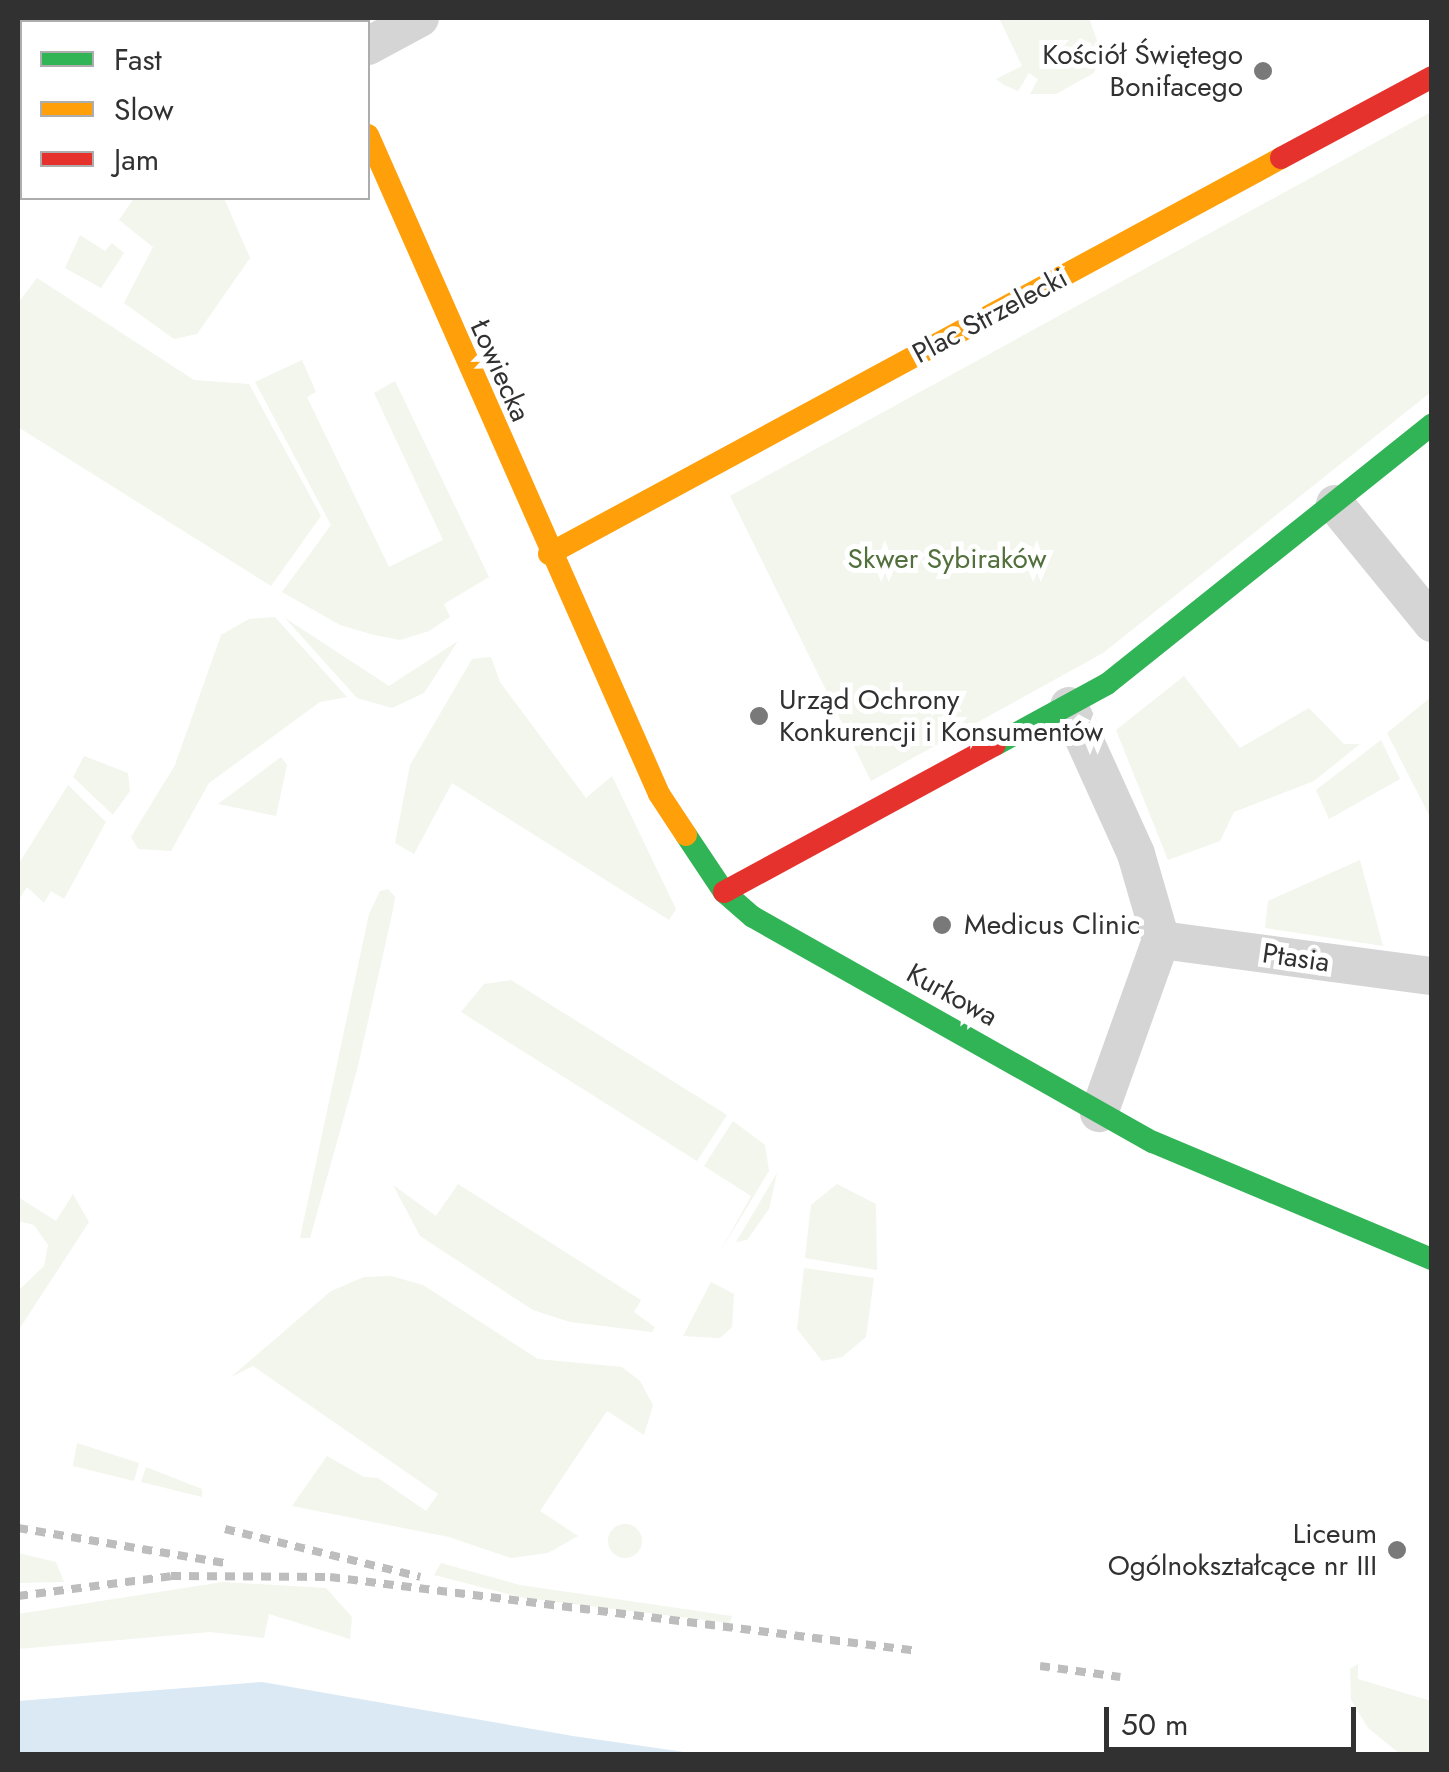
<!DOCTYPE html>
<meta charset="utf-8">
<style>
body{margin:0}
#map{position:relative;width:1449px;height:1772px;overflow:hidden;background:#fff;font-family:Jost,sans-serif}
div>[style]{position:absolute}
.green>*{inset:0;background:#f2f6ed}
.round{border-radius:50%}
.water>*{inset:0;background:#dbe9f4}
.street>*{height:38px;margin:-19px;padding:0 19px;transform-origin:19px;border-radius:19px;background:#d5d5d5}
.fast>*{height:22px;margin:-11px;padding:0 11px;transform-origin:11px;border-radius:11px;background:#30b455}
.slow>*{height:22px;margin:-11px;padding:0 11px;transform-origin:11px;border-radius:11px;background:#ff9f0a}
.jam>*{height:22px;margin:-11px;padding:0 11px;transform-origin:11px;border-radius:11px;background:#e5322d}
.rail>*{height:8px;margin-top:-4px;transform-origin:0;background:repeating-linear-gradient(90deg,#bdbdbd 0 10px,transparent 0 18px)}
.dots>*{width:28px;height:28px;translate:-50% -50%;box-sizing:border-box;border:5px solid #fff;border-radius:50%}
span{translate:-50% -50%;white-space:nowrap;text-align:center;line-height:1.15;-webkit-text-stroke:10px #fff;paint-order:stroke}
.poi-label{font-size:28px;color:#313131}
.right{translate:-100% -50%;text-align:right}
.left{translate:0 -50%;text-align:left}
.street-label{font-size:28px;color:#313131}
.park-label{font-size:28px;color:#52703b}
.frame{position:absolute;inset:0;border:20px solid #313131;pointer-events:none}
.legend{position:absolute;left:20px;top:20px;width:350px;height:180px;box-sizing:border-box;background:#fff;border:2px solid #adadad;margin:0;padding:12px 18px;list-style:none;font-size:30px;color:#313131}
.legend li{display:flex;align-items:center;gap:20px;height:50px}
.legend b{width:50px;border:2px solid #adadad}
.scale{position:absolute;left:1104px;top:1707px;width:252px;height:45px;box-sizing:border-box;border:5px solid #313131;border-top:0;padding-left:12px;font-size:30px;line-height:35px;white-space:nowrap;color:#313131;-webkit-text-stroke:8px #fff;paint-order:stroke}
</style>
<div id="map">
<div class="green">
<i style="clip-path:polygon(287px 18px,289px 22px,202px 19px,205px 18px)"></i>
<i style="clip-path:polygon(999px 18px,1089px 18px,1101px 52px,1094px 73px,1056px 94px,1030px 94px,1038px 79px,1029px 73px,1018px 91px,1004px 85px,996px 79px,1022px 66px)"></i>
<i style="clip-path:polygon(1431px 112px,1431px 392px,1103px 653px,871px 781px,730px 496px)"></i>
<i style="clip-path:polygon(134px 198px,224px 198px,250px 258px,197px 334px,174px 339px,124px 303px,153px 247px,119px 220px)"></i>
<i style="clip-path:polygon(80px 235px,105px 251px,112px 243px,124px 253px,101px 288px,65px 268px)"></i>
<i style="clip-path:polygon(37px 278px,194px 380px,249px 384px,321px 516px,271px 586px,18px 427px,18px 303px)"></i>
<i style="clip-path:polygon(302px 360px,316px 392px,307px 397px,389px 567px,443px 540px,374px 393px,395px 381px,489px 577px,444px 604px,450px 617px,429px 631px,400px 640px,374px 635px,340px 625px,282px 592px,331px 525px,255px 382px)"></i>
<i style="clip-path:polygon(275px 617px,347px 697px,320px 702px,209px 783px,171px 851px,138px 849px,131px 837px,175px 765px,221px 635px,249px 619px)"></i>
<i style="clip-path:polygon(285px 618px,389px 686px,458px 641px,424px 693px,392px 708px,357px 698px)"></i>
<i style="clip-path:polygon(491px 657px,500px 682px,586px 798px,612px 776px,676px 909px,669px 920px,452px 783px,414px 854px,395px 843px,410px 765px,472px 659px)"></i>
<i style="clip-path:polygon(1184px 676px,1240px 748px,1309px 708px,1344px 744px,1360px 744px,1314px 781px,1234px 812px,1220px 841px,1168px 860px,1116px 730px)"></i>
<i style="clip-path:polygon(1431px 697px,1431px 819px,1387px 733px)"></i>
<i style="clip-path:polygon(1381px 740px,1400px 779px,1329px 819px,1316px 790px)"></i>
<i style="clip-path:polygon(84px 756px,128px 773px,130px 791px,113px 815px,73px 777px)"></i>
<i style="clip-path:polygon(281px 757px,287px 765px,276px 816px,218px 804px)"></i>
<i style="clip-path:polygon(68px 785px,106px 822px,64px 899px,51px 891px,44px 903px,27px 887px,18px 901px,18px 865px)"></i>
<i style="clip-path:polygon(1360px 860px,1383px 946px,1265px 928px,1268px 901px)"></i>
<i style="clip-path:polygon(388px 889px,395px 897px,393px 910px,357px 1070px,310px 1238px,300px 1238px,369px 914px,380px 891px)"></i>
<i style="clip-path:polygon(511px 980px,727px 1115px,697px 1161px,461px 1012px,484px 984px)"></i>
<i style="clip-path:polygon(733px 1121px,765px 1145px,769px 1171px,720px 1252px,751px 1196px,704px 1166px)"></i>
<i style="clip-path:polygon(777px 1173px,769px 1209px,747px 1240px,736px 1242px)"></i>
<i style="clip-path:polygon(458px 1184px,641px 1300px,634px 1312px,655px 1327px,652px 1332px,570px 1322px,533px 1310px,420px 1236px,393px 1185px,436px 1216px)"></i>
<i style="clip-path:polygon(837px 1184px,876px 1204px,877px 1270px,805px 1258px,811px 1205px)"></i>
<i style="clip-path:polygon(73px 1194px,89px 1222px,18px 1331px,18px 1291px,44px 1266px,48px 1245px,34px 1225px,18px 1221px,18px 1197px,56px 1221px)"></i>
<i style="clip-path:polygon(804px 1268px,874px 1278px,866px 1337px,842px 1357px,822px 1361px,797px 1329px)"></i>
<i style="clip-path:polygon(391px 1276px,423px 1285px,538px 1359px,622px 1367px,640px 1381px,653px 1405px,644px 1435px,607px 1411px,540px 1511px,578px 1536px,548px 1553px,511px 1558px,449px 1537px,292px 1506px,327px 1456px,364px 1477px,378px 1478px,426px 1511px,438px 1494px,253px 1366px,231px 1377px,331px 1291px,364px 1277px)"></i>
<i style="clip-path:polygon(711px 1282px,734px 1294px,732px 1327px,720px 1338px,683px 1336px)"></i>
<i style="clip-path:polygon(77px 1443px,139px 1463px,134px 1481px,73px 1466px)"></i>
<i style="clip-path:polygon(146px 1467px,202px 1489px,202px 1497px,141px 1482px)"></i>
<i class="round" style="left:608px;top:1524px;width:34px;height:34px"></i>
<i style="clip-path:polygon(18px 1553px,56px 1562px,64px 1582px,18px 1583px)"></i>
<i style="clip-path:polygon(441px 1563px,520px 1585px,732px 1616px,730px 1623px,524px 1598px,434px 1575px)"></i>
<i style="clip-path:polygon(223px 1582px,326px 1588px,352px 1617px,350px 1639px,269px 1614px,264px 1638px,210px 1632px,18px 1649px,18px 1614px)"></i>
<i style="clip-path:polygon(1358px 1664px,1358px 1679px,1431px 1701px,1431px 1754px,1400px 1754px,1368px 1728px,1351px 1700px,1350px 1669px)"></i>
</div>
<div class="water">
<i style="clip-path:polygon(262px 1682px,573px 1736px,698px 1754px,18px 1754px,18px 1701px)"></i>
</div>
<div class="street">
<i style="left:368px;top:46px;width:59px;rotate:-28.3deg"></i>
<i style="left:1335px;top:504px;width:154px;rotate:50.8deg"></i>
<i style="left:1069px;top:706px;width:162px;rotate:65.6deg"></i>
<i style="left:1136px;top:854px;width:90px;rotate:73.8deg"></i>
<i style="left:1161px;top:940px;width:184px;rotate:109.7deg"></i>
<i style="left:1161px;top:940px;width:273px;rotate:7.6deg"></i>
</div>
<div class="fast">
<i style="left:995px;top:745px;width:128px;rotate:-28.6deg"></i>
<i style="left:1107px;top:684px;width:416px;rotate:-38.6deg"></i>
<i style="left:686px;top:835px;width:69px;rotate:56.3deg"></i>
<i style="left:724px;top:892px;width:38px;rotate:41deg"></i>
<i style="left:753px;top:917px;width:459px;rotate:29.4deg"></i>
<i style="left:1153px;top:1142px;width:303px;rotate:22.8deg"></i>
</div>
<div class="slow">
<i style="left:368px;top:135px;width:720px;rotate:66.17deg"></i>
<i style="left:659px;top:794px;width:49px;rotate:56.6deg"></i>
<i style="left:549px;top:554px;width:832px;rotate:-28.41deg"></i>
</div>
<div class="jam">
<i style="left:321px;top:18px;width:4px;rotate:63deg"></i>
<i style="left:1281px;top:158px;width:171px;rotate:-28.2deg"></i>
<i style="left:724px;top:892px;width:308px;rotate:-28.5deg"></i>
</div>
<div class="rail">
<i style="left:18px;top:1528px;width:211px;rotate:9.6deg"></i>
<i style="left:225px;top:1529px;width:201px;rotate:13.8deg"></i>
<i style="left:18px;top:1596px;width:154px;rotate:-7.4deg"></i>
<i style="left:171px;top:1576px;width:159px;rotate:0.4deg"></i>
<i style="left:330px;top:1577px;width:593px;rotate:7.17deg"></i>
<i style="left:1040px;top:1666px;width:81px;rotate:7.8deg"></i>
</div>
<div class="dots">
<i style="left:1263px;top:71px;background:#797979"></i>
<i style="left:759px;top:716px;background:#797979"></i>
<i style="left:942px;top:925px;background:#797979"></i>
<i style="left:1397px;top:1550px;background:#797979"></i>
</div>
<div class="poi-label">
<span class="right" style="left:1243px;top:71px">Kościół Świętego<br>Bonifacego</span>
<span class="left" style="left:779px;top:716px">Urząd Ochrony<br>Konkurencji i Konsumentów</span>
<span class="left" style="left:964px;top:925px">Medicus Clinic</span>
<span class="right" style="left:1377px;top:1550px">Liceum<br>Ogólnokształcące nr III</span>
</div>
<div class="street-label">
<span style="left:990px;top:316px;rotate:-28deg">Plac Strzelecki</span>
<span style="left:500px;top:371px;rotate:66deg">Łowiecka</span>
<span style="left:1296px;top:958px;rotate:8deg">Ptasia</span>
<span style="left:952px;top:995px;rotate:29deg">Kurkowa</span>
</div>
<div class="park-label">
<span style="left:947px;top:559px">Skwer Sybiraków</span>
</div>
<div class="frame"></div>
<ul class="legend">
<li><b style="height:12px;background:#30b455"></b>Fast</li>
<li><b style="height:12px;background:#ff9f0a"></b>Slow</li>
<li><b style="height:12px;background:#e5322d"></b>Jam</li>
</ul>
<div class="scale">50 m</div>
</div>
